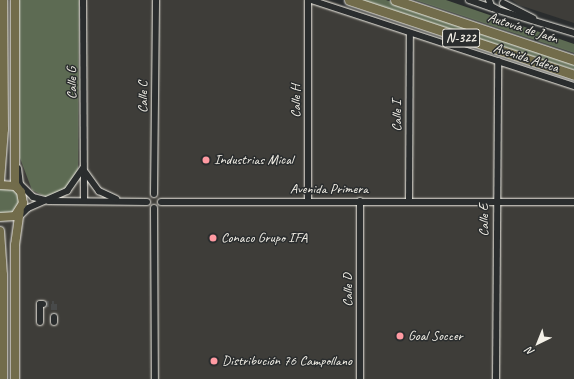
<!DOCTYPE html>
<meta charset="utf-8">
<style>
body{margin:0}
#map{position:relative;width:574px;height:379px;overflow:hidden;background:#2a2d2e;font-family:Caveat,sans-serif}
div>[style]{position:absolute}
.built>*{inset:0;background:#3e3d39}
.green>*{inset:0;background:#5d6b53}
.minor-tunnel>*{height:6px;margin-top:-3px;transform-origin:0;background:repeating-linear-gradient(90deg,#484a4a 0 6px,transparent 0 9px)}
.roads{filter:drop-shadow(0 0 1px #f4f1e8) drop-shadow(0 0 1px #f4f1e8)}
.minor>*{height:6px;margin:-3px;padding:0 3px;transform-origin:3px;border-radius:3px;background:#2a2d2e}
.major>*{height:8px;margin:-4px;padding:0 4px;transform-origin:4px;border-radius:4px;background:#726c4b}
.highway>*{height:9px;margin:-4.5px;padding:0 4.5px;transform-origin:4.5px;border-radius:4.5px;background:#726c4b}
.dots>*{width:11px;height:11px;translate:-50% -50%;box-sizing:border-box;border:2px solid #2a2d2e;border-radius:50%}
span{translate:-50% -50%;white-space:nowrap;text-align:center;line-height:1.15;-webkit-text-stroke:3px #2a2d2e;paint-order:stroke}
.shield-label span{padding:1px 3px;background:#2a2d2e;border:1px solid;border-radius:3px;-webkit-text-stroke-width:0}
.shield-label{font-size:13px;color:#f4f1e8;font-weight:700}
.street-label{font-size:14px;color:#f4f1e8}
.poi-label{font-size:14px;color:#f4f1e8}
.left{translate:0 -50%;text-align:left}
.north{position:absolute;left:518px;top:323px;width:40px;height:40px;-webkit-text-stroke:3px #2a2d2e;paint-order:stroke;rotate:223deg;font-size:11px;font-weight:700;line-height:16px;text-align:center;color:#f4f1e8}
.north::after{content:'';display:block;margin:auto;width:14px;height:18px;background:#f4f1e8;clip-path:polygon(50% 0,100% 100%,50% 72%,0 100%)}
</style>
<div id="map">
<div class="built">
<i style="clip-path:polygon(0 0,327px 0,574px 83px,574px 379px,0 379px)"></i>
<i style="clip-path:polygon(512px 0,574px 0,574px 23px,519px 5px)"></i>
</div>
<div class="green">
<i style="clip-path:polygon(19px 0,79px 0,78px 169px,69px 187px,52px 196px,46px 197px,32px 190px,20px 158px)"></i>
<i style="clip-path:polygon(360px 0,386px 0,574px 63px,574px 70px)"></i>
<i style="clip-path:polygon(415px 0,446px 0,574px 44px,574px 53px)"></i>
<i style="clip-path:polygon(11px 188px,18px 194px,20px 202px,15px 213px,0 214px,0 189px)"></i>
</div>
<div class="minor-tunnel">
<i style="left:43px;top:304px;width:11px"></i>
<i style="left:54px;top:304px;width:13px;rotate:90deg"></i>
</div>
<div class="roads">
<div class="minor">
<i style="left:83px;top:0;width:201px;rotate:89.7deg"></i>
<i style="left:311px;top:0;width:277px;rotate:18.1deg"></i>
<i style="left:469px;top:0;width:24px;rotate:19deg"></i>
<i style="left:489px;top:0;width:6px;rotate:72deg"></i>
<i style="left:491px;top:6px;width:7px;rotate:27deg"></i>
<i style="left:503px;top:3px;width:34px;rotate:27deg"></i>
<i style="left:495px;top:9px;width:83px;rotate:16.9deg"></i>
<i style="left:18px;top:168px;width:16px;rotate:83deg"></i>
<i style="left:20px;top:184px;width:18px;rotate:45deg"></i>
<i style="left:33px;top:197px;width:16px;rotate:14deg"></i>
<i style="left:49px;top:201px;width:98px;rotate:0.6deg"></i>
<i style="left:85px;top:172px;width:24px;rotate:54deg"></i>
<i style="left:99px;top:191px;width:19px;rotate:25deg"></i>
<i style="left:154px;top:194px;width:194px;rotate:-89.4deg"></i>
<i style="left:308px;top:201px;width:201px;rotate:-90deg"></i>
<i style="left:360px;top:201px;width:178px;rotate:90deg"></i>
<i style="left:409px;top:201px;width:168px;rotate:-89.7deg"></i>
<i style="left:161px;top:202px;width:413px"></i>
<i style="left:154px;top:208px;width:171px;rotate:89.7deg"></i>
<i style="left:20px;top:216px;width:11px;rotate:-45deg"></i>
<i style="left:28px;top:208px;width:43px;rotate:-23.6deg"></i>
<i style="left:67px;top:191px;width:28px;rotate:-55deg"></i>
<i style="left:54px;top:317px;width:5px;rotate:90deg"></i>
<i style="left:40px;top:322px;width:18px;rotate:-90deg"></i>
<i style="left:40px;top:304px;width:3px"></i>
<i style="left:496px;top:379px;width:318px;rotate:-89.6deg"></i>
</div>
<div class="major">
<i style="left:15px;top:0;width:184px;rotate:90deg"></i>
<i style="left:15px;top:184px;width:7px;rotate:56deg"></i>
<i style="left:0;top:181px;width:52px;rotate:-85.6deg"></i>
<i style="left:4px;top:129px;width:129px;rotate:-90.4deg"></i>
<i style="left:0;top:185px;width:15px;rotate:4deg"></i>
<i style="left:15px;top:186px;width:8px;rotate:45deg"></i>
<i style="left:21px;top:192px;width:11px;rotate:80deg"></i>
<i style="left:23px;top:203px;width:15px;rotate:122deg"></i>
<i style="left:15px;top:216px;width:15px;rotate:176deg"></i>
<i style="left:0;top:231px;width:44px;rotate:86.1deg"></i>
<i style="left:3px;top:275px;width:104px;rotate:90deg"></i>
<i style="left:15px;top:379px;width:134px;rotate:-90deg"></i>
<i style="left:15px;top:245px;width:34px;rotate:-82deg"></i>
</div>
<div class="highway">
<i style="left:349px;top:0;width:237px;rotate:18.4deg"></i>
<i style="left:395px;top:0;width:189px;rotate:18.5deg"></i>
</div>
</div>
<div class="dots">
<i style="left:206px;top:160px;background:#ff9aa2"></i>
<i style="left:213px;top:238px;background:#ff9aa2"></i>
<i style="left:400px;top:336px;background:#ff9aa2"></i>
<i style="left:214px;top:361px;background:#ff9aa2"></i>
</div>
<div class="shield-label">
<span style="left:461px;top:38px">N-322</span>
</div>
<div class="street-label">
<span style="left:523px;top:28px;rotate:18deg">Autovía de Jaén</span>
<span style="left:526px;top:58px;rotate:18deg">Avenida Adeca</span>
<span style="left:72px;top:83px;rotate:-90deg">Calle G</span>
<span style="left:143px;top:97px;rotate:-90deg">Calle C</span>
<span style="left:296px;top:101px;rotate:-90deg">Calle H</span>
<span style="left:397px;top:116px;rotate:-90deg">Calle I</span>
<span style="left:329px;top:189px">Avenida Primera</span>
<span style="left:484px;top:220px;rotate:-90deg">Calle E</span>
<span style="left:348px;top:290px;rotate:-90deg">Calle D</span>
</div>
<div class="poi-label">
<span class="left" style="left:214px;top:160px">Industrias Mical</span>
<span class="left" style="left:221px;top:238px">Conaco Grupo IFA</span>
<span class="left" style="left:408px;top:336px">Goal Soccer</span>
<span class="left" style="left:222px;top:361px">Distribución 76 Campollano</span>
</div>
<div class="north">N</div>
</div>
